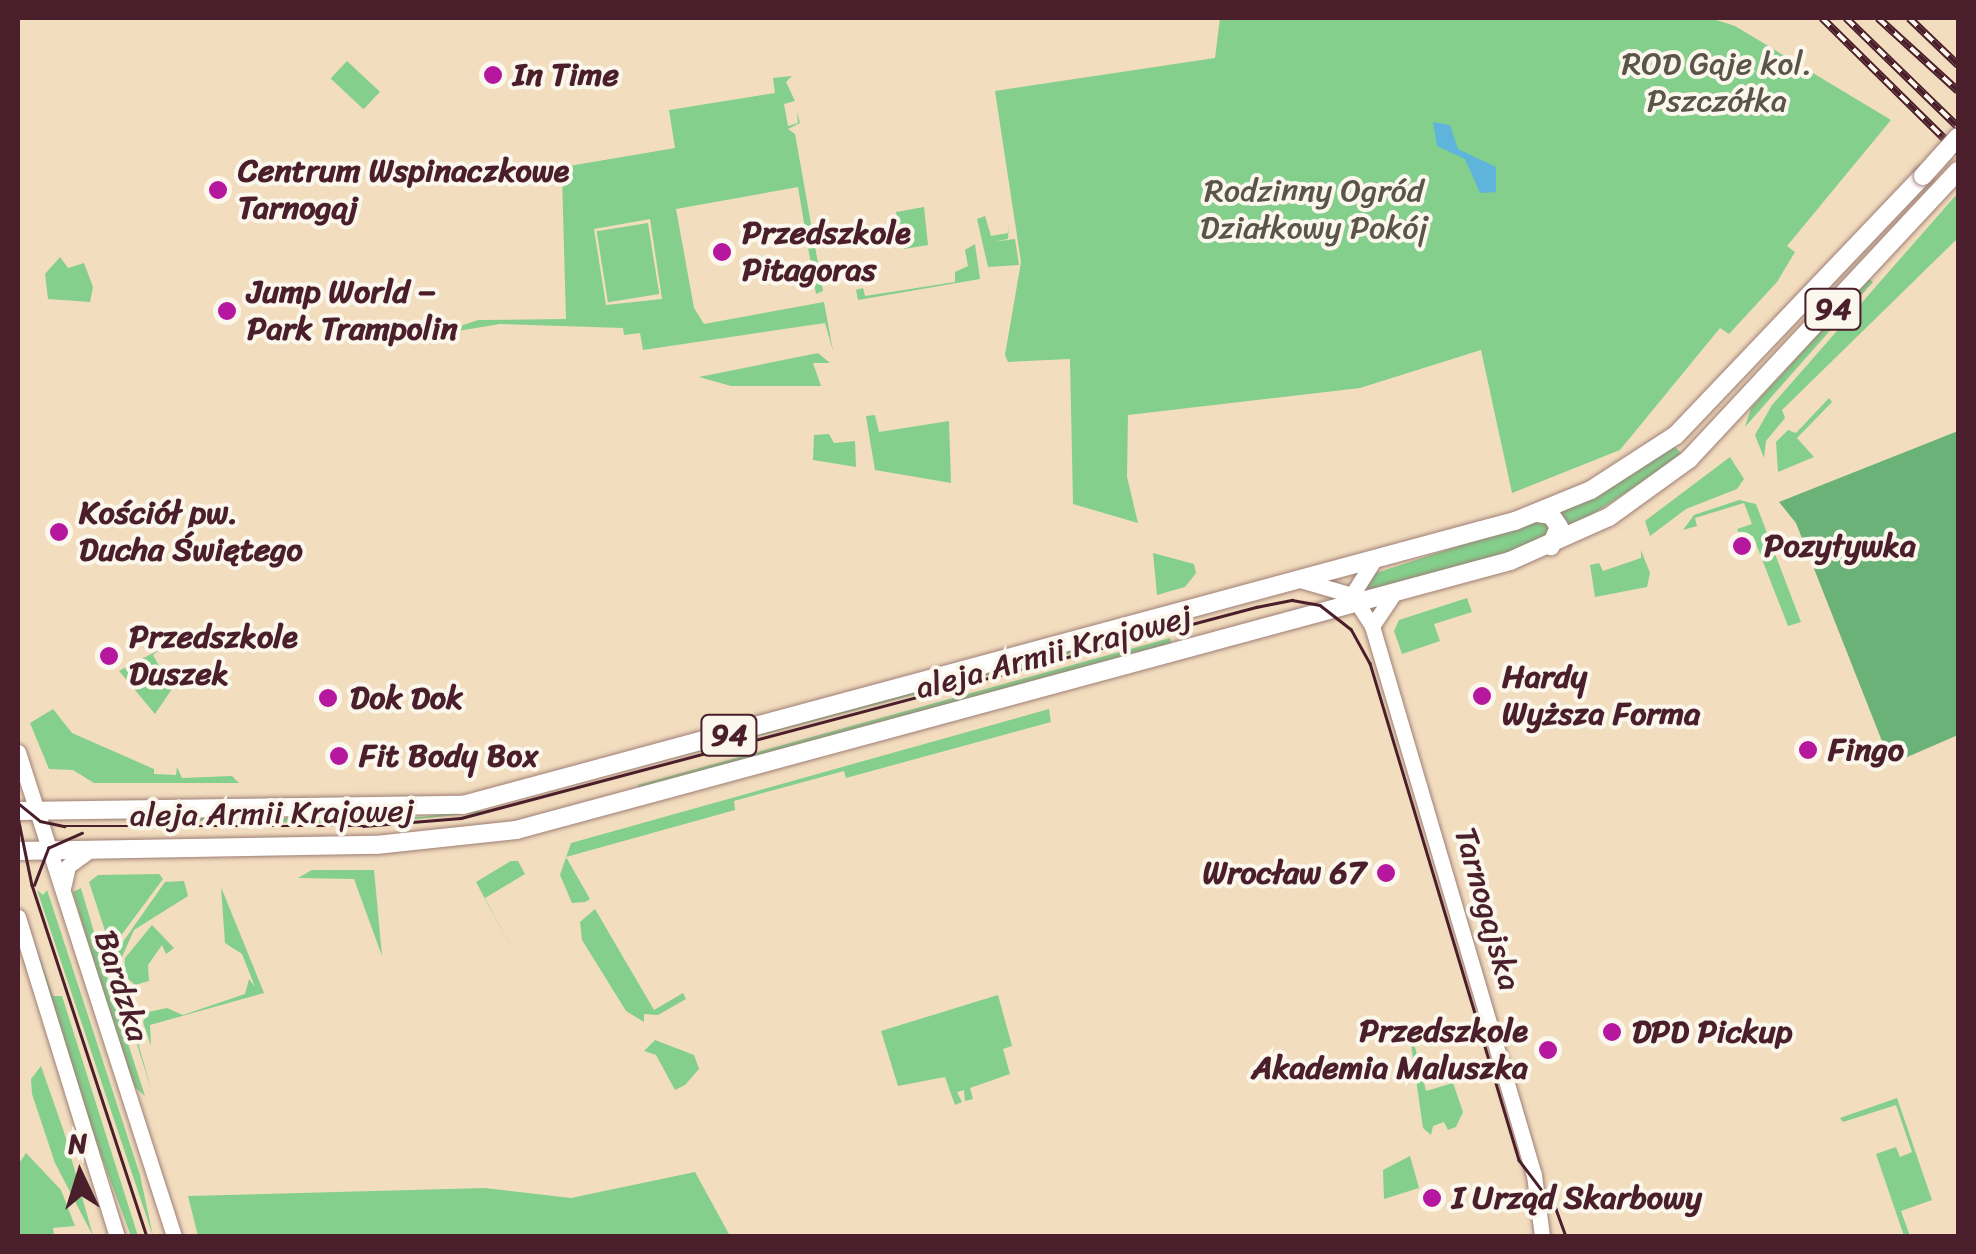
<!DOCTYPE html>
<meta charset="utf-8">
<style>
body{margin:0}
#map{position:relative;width:1976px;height:1254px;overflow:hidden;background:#f3ddbf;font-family:Sriracha,sans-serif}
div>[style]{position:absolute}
.green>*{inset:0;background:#84cf8c;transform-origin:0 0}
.forest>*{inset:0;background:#6bb278}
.water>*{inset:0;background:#5eb4da}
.roads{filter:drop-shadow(0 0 2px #9e7e75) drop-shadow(0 0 2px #9e7e75)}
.secondary>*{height:15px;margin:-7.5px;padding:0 7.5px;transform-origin:7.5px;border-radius:7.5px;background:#fff}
.primary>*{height:18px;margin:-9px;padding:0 9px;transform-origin:9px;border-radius:9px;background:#fff}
.tram>*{height:2.5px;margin:-1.25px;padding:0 1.25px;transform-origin:1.25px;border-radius:1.25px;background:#4a1f2b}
.rail>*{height:8px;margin-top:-4px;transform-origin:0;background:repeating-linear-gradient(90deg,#fbf7ec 0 11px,#4a1f2b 0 22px);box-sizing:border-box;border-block:2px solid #4a1f2b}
.bridges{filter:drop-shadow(0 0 2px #9e7e75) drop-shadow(0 0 2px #9e7e75)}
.primary-bridge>*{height:18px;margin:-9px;padding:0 9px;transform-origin:9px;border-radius:9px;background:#fff}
.dots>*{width:28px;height:28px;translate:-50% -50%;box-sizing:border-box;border:5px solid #fbf7ec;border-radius:50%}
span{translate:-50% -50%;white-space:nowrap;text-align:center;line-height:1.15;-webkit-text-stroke:8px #fbf7ec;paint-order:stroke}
.shield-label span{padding:2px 8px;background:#fbf7ec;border:2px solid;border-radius:8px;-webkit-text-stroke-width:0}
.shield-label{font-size:30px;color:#4a1f2b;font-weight:700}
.park-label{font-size:32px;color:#5b5448}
.poi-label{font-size:32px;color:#4a1f2b;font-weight:700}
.left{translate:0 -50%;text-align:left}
.right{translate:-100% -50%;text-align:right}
.street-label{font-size:32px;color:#4a1f2b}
.frame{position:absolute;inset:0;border:20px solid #4a1f2b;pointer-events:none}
.north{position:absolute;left:30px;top:1124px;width:100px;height:100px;-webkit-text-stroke:8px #fbf7ec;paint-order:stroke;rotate:356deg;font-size:28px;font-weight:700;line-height:40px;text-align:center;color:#4a1f2b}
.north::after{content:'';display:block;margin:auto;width:35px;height:45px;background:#4a1f2b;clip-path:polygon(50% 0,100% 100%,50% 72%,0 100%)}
</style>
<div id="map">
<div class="green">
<i style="clip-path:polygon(1220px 18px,1710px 18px,1735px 26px,1891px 120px,1787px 246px,1795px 252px,1777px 282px,1729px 334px,1720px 328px,1620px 450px,1512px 493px,1481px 350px,1360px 388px,1128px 415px,1127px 477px,1138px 523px,1073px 504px,1070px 359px,1008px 362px,1005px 355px,1021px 262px,995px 91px,1215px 58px)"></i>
<i style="left:347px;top:61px;width:45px;height:24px;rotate:43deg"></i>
<i style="clip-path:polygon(evenodd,792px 76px,786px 82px,795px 101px,784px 104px,788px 126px,798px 123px,797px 112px,800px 123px,788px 129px,795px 134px,823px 291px,816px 294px,798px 187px,676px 209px,694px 308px,704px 324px,824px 302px,833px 351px,825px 323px,643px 350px,640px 333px,624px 335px,623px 328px,500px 324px,434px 335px,478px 320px,566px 319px,562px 177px,570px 175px,569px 166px,675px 148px,669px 110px,775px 93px,773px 78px,792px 76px,650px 219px,662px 299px,606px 305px,594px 229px,650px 219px)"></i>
<i style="clip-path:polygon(1957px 194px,1958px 238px,1782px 410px,1785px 418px,1766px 441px,1764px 458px,1755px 435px,1772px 405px)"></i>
<i style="clip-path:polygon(924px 207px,928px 245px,904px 249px,896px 212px)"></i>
<i style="clip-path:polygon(985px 216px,991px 236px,1008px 233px,1009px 223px,1008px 239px,992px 242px,1015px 239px,1019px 265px,988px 267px,977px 219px)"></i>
<i style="left:648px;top:223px;width:72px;height:52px;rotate:81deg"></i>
<i style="clip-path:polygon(975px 244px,980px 279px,858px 300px,856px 290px,863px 288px,865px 296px,955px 282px,955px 272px,968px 266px,965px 250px)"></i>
<i style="clip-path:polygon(60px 257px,68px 268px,84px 263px,93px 287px,90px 302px,48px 299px,45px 274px)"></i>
<i style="clip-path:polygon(1869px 279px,1873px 282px,1745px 427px,1751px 408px)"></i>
<i style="clip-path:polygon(818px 353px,830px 363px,813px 363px,821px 386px,731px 386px,699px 377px)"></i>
<i style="clip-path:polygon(862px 393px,866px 416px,875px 415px,879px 432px,949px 421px,951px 483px,875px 470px)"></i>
<i style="clip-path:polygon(1829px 398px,1832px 402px,1797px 438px,1814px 457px,1778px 472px,1776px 442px,1788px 430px,1796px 433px)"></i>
<i style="clip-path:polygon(829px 434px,834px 443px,855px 441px,856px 467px,813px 460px,814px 435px)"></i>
<i style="clip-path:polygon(1674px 446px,1683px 455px,1567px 531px,1559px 512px)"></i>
<i style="clip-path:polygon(1730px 457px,1744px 479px,1737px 489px,1686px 509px,1650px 536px,1645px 521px)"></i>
<i style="clip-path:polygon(1739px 500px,1756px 504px,1801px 622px,1788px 626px,1753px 536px,1741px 538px,1737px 529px,1752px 524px,1744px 503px,1695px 518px,1697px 526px,1683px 530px,1694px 515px)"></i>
<i style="clip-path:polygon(1538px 520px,1546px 521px,1552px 533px,1504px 555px,1371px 591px,1365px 584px,1370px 575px)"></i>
<i style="clip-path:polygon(1641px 550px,1650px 573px,1647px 587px,1595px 597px,1590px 565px,1599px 563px,1603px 571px,1641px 558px)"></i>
<i style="clip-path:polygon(1153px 553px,1194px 564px,1196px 573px,1185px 587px,1157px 595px)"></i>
<i style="clip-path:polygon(1467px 598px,1472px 612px,1434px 624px,1440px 641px,1402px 654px,1394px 631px,1399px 620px)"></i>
<i style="clip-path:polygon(1166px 623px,1167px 628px,633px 769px)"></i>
<i style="clip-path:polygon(1170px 638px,1172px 645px,639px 790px,638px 785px)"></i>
<i style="clip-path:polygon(159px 650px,153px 655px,172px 689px,155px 714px,119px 671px)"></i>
<i style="clip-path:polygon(53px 709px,72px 733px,154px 769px,154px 774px,176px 775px,177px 767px,182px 778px,232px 776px,239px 783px,94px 783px,73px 770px,49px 769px,30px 723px)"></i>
<i style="clip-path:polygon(1049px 709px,1051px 722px,846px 778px,844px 771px,734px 801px,735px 810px,566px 857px,590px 899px,585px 902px,572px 903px,560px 875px,571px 843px)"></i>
<i style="clip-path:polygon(473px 810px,484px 812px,371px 824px,101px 819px,421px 817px)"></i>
<i style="clip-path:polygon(511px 861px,518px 861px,525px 874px,485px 898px,522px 968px,476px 882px)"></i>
<i style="clip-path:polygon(312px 870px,374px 870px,382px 956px,354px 879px,298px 878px)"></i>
<i style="clip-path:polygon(159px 874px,163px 879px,111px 949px,89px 882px,98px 875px)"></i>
<i style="clip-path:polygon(165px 882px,184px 881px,188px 896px,134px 930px,117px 968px,152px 1092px,115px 974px,115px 960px,120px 946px)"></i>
<i style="clip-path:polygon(221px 887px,264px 993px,150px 1025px,151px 1046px,143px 1022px,148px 1012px,167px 1008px,183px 1015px,245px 994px,249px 979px,255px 987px,242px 954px,225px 943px)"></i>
<i style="clip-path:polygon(81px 888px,114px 1000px,145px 1096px,128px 1081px,73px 892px)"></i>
<i style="clip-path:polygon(37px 890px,43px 895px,47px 890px,51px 902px,140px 1175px,153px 1236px)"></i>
<i style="clip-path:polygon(20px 900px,53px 996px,62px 996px,138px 1236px,131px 1236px,89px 1123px)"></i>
<i style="clip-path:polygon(595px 909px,654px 1010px,683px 993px,686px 999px,658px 1015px,644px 1014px,644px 1022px,626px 1011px,582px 940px,580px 922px)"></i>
<i style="clip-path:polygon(152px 925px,174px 948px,166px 954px,162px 945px,148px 965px,149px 981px,135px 985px,124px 975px,125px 958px)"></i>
<i style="clip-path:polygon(998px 995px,1012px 1046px,1003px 1049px,1010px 1074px,970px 1088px,973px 1099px,965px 1101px,964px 1090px,957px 1092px,962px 1102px,955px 1105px,945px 1077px,898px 1086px,881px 1031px)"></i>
<i style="clip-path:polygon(1409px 1034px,1422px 1040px,1414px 1043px,1426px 1091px,1453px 1083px,1463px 1112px,1456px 1127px,1448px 1130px,1444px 1122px,1433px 1126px,1431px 1135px,1423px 1128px,1411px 1044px,1403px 1045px)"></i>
<i style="clip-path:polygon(655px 1040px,694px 1055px,699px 1069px,685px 1085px,675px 1090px,656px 1055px,644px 1051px)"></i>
<i style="clip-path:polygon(41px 1066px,64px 1132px,93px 1236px,55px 1163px,32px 1094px,31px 1079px)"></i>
<i style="clip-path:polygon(1897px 1098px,1932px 1200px,1901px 1211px,1910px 1236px,1904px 1236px,1876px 1154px,1896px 1147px,1900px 1157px,1912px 1152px,1896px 1105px,1843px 1122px,1840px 1118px)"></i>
<i style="clip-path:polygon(26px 1153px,61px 1190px,75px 1226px,53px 1228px,54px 1235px,18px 1236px,18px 1165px)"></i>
<i style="clip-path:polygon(1410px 1156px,1419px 1188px,1384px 1199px,1383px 1170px)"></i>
<i style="clip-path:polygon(695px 1172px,730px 1236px,198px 1236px,188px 1196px,485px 1188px,571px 1198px)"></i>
</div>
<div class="forest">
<i style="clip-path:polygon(1958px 431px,1958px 735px,1891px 764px,1796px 523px,1779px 502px)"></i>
</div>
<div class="water">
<i style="clip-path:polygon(1433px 122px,1450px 125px,1458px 149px,1496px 167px,1496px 192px,1480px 193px,1465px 159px,1437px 146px)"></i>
</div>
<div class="roads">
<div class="secondary">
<i style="left:1300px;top:580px;width:54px;rotate:16.1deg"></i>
<i style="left:1352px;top:595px;width:37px;rotate:57deg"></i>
<i style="left:1372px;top:626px;width:572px;rotate:73.56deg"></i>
<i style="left:1534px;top:1175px;width:62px;rotate:82.5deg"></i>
<i style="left:1352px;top:595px;width:41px;rotate:-57.8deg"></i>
<i style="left:1372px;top:626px;width:40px;rotate:-56deg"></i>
<i style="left:18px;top:752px;width:509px;rotate:72.14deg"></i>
<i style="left:63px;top:888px;width:23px;rotate:-77deg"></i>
<i style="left:68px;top:866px;width:29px;rotate:-36deg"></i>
<i style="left:18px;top:917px;width:334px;rotate:72.8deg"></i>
</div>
<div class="primary">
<i style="left:1538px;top:513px;width:13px;rotate:9deg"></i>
<i style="left:1551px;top:515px;width:14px;rotate:56deg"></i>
<i style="left:1559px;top:527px;width:21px;rotate:113deg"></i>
<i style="left:18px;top:811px;width:445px;rotate:-0.8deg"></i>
<i style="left:463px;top:805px;width:1090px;rotate:-15.11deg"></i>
<i style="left:1515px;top:521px;width:82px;rotate:-22.2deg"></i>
<i style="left:1591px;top:490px;width:101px;rotate:-32.9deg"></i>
<i style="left:1676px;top:435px;width:358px;rotate:-46.4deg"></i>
<i style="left:18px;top:851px;width:358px;rotate:-1deg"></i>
<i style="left:376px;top:845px;width:141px;rotate:-6.1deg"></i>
<i style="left:516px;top:830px;width:1030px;rotate:-15.14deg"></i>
<i style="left:1510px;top:561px;width:108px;rotate:-24deg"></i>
<i style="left:1609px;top:517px;width:99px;rotate:-35.9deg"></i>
<i style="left:1689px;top:459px;width:394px;rotate:-47deg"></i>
</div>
</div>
<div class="tram">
<i style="left:18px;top:803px;width:28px;rotate:39deg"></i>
<i style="left:40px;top:821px;width:25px;rotate:12deg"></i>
<i style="left:64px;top:826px;width:299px"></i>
<i style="left:363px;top:826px;width:98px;rotate:-4.7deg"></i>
<i style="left:461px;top:818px;width:823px;rotate:-14.86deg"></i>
<i style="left:1256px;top:607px;width:37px;rotate:-11deg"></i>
<i style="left:1292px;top:600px;width:28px;rotate:10deg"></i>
<i style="left:1320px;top:605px;width:39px;rotate:38deg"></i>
<i style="left:1351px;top:629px;width:39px;rotate:61deg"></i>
<i style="left:1370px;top:663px;width:519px;rotate:73.31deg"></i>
<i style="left:1519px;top:1160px;width:61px;rotate:52.9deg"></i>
<i style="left:1556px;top:1209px;width:29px;rotate:70deg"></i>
<i style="left:18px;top:817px;width:69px;rotate:78.4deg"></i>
<i style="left:32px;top:885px;width:369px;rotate:71.9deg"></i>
<i style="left:34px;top:885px;width:40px;rotate:-69deg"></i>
<i style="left:48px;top:848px;width:37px;rotate:-24deg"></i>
</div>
<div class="rail">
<i style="left:1822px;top:18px;width:191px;rotate:44.6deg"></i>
<i style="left:1846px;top:18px;width:156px;rotate:44.2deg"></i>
<i style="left:1878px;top:18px;width:108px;rotate:42.4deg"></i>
<i style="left:1909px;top:18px;width:68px;rotate:43.8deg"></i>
</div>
<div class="bridges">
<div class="primary-bridge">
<i style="left:1923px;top:176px;width:52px;rotate:-48.1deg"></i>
</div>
</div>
<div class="dots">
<i style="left:493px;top:75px;background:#b5179e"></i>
<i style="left:218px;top:190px;background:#b5179e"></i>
<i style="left:722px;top:252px;background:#b5179e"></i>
<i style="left:227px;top:311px;background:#b5179e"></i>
<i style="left:59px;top:532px;background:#b5179e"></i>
<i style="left:1742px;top:546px;background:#b5179e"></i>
<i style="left:109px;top:656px;background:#b5179e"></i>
<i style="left:1482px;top:696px;background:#b5179e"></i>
<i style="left:328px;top:698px;background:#b5179e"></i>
<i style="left:1808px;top:750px;background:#b5179e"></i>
<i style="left:339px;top:756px;background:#b5179e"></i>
<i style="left:1386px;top:873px;background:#b5179e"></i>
<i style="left:1612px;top:1032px;background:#b5179e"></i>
<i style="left:1548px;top:1050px;background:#b5179e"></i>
<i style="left:1432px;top:1198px;background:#b5179e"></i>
</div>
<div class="shield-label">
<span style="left:1833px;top:309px">94</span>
<span style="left:729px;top:735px">94</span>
</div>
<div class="park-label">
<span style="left:1717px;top:83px">ROD Gaje kol.<br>Pszczółka</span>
<span style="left:1314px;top:210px">Rodzinny Ogród<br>Działkowy Pokój</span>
</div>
<div class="poi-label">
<span class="left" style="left:513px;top:75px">In Time</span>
<span class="left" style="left:238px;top:190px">Centrum Wspinaczkowe<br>Tarnogaj</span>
<span class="left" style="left:742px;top:252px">Przedszkole<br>Pitagoras</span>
<span class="left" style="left:247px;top:311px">Jump World –<br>Park Trampolin</span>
<span class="left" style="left:79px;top:532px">Kościół pw.<br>Ducha Świętego</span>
<span class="left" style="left:1764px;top:546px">Pozytywka</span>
<span class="left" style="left:129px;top:656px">Przedszkole<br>Duszek</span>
<span class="left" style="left:1502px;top:696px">Hardy<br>Wyższa Forma</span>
<span class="left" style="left:350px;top:698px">Dok Dok</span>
<span class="left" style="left:1828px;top:750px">Fingo</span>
<span class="left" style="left:359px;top:756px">Fit Body Box</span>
<span class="right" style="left:1366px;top:873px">Wrocław 67</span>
<span class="right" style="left:1528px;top:1050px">Przedszkole<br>Akademia Maluszka</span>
<span class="left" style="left:1632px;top:1032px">DPD Pickup</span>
<span class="left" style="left:1452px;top:1198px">I Urząd Skarbowy</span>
</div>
<div class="street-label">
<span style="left:1054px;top:653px;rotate:-15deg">aleja Armii Krajowej</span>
<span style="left:272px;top:814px;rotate:-1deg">aleja Armii Krajowej</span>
<span style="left:1487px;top:909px;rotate:74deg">Tarnogajska</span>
<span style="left:121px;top:986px;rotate:72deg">Bardzka</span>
</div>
<div class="frame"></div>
<div class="north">N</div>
</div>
